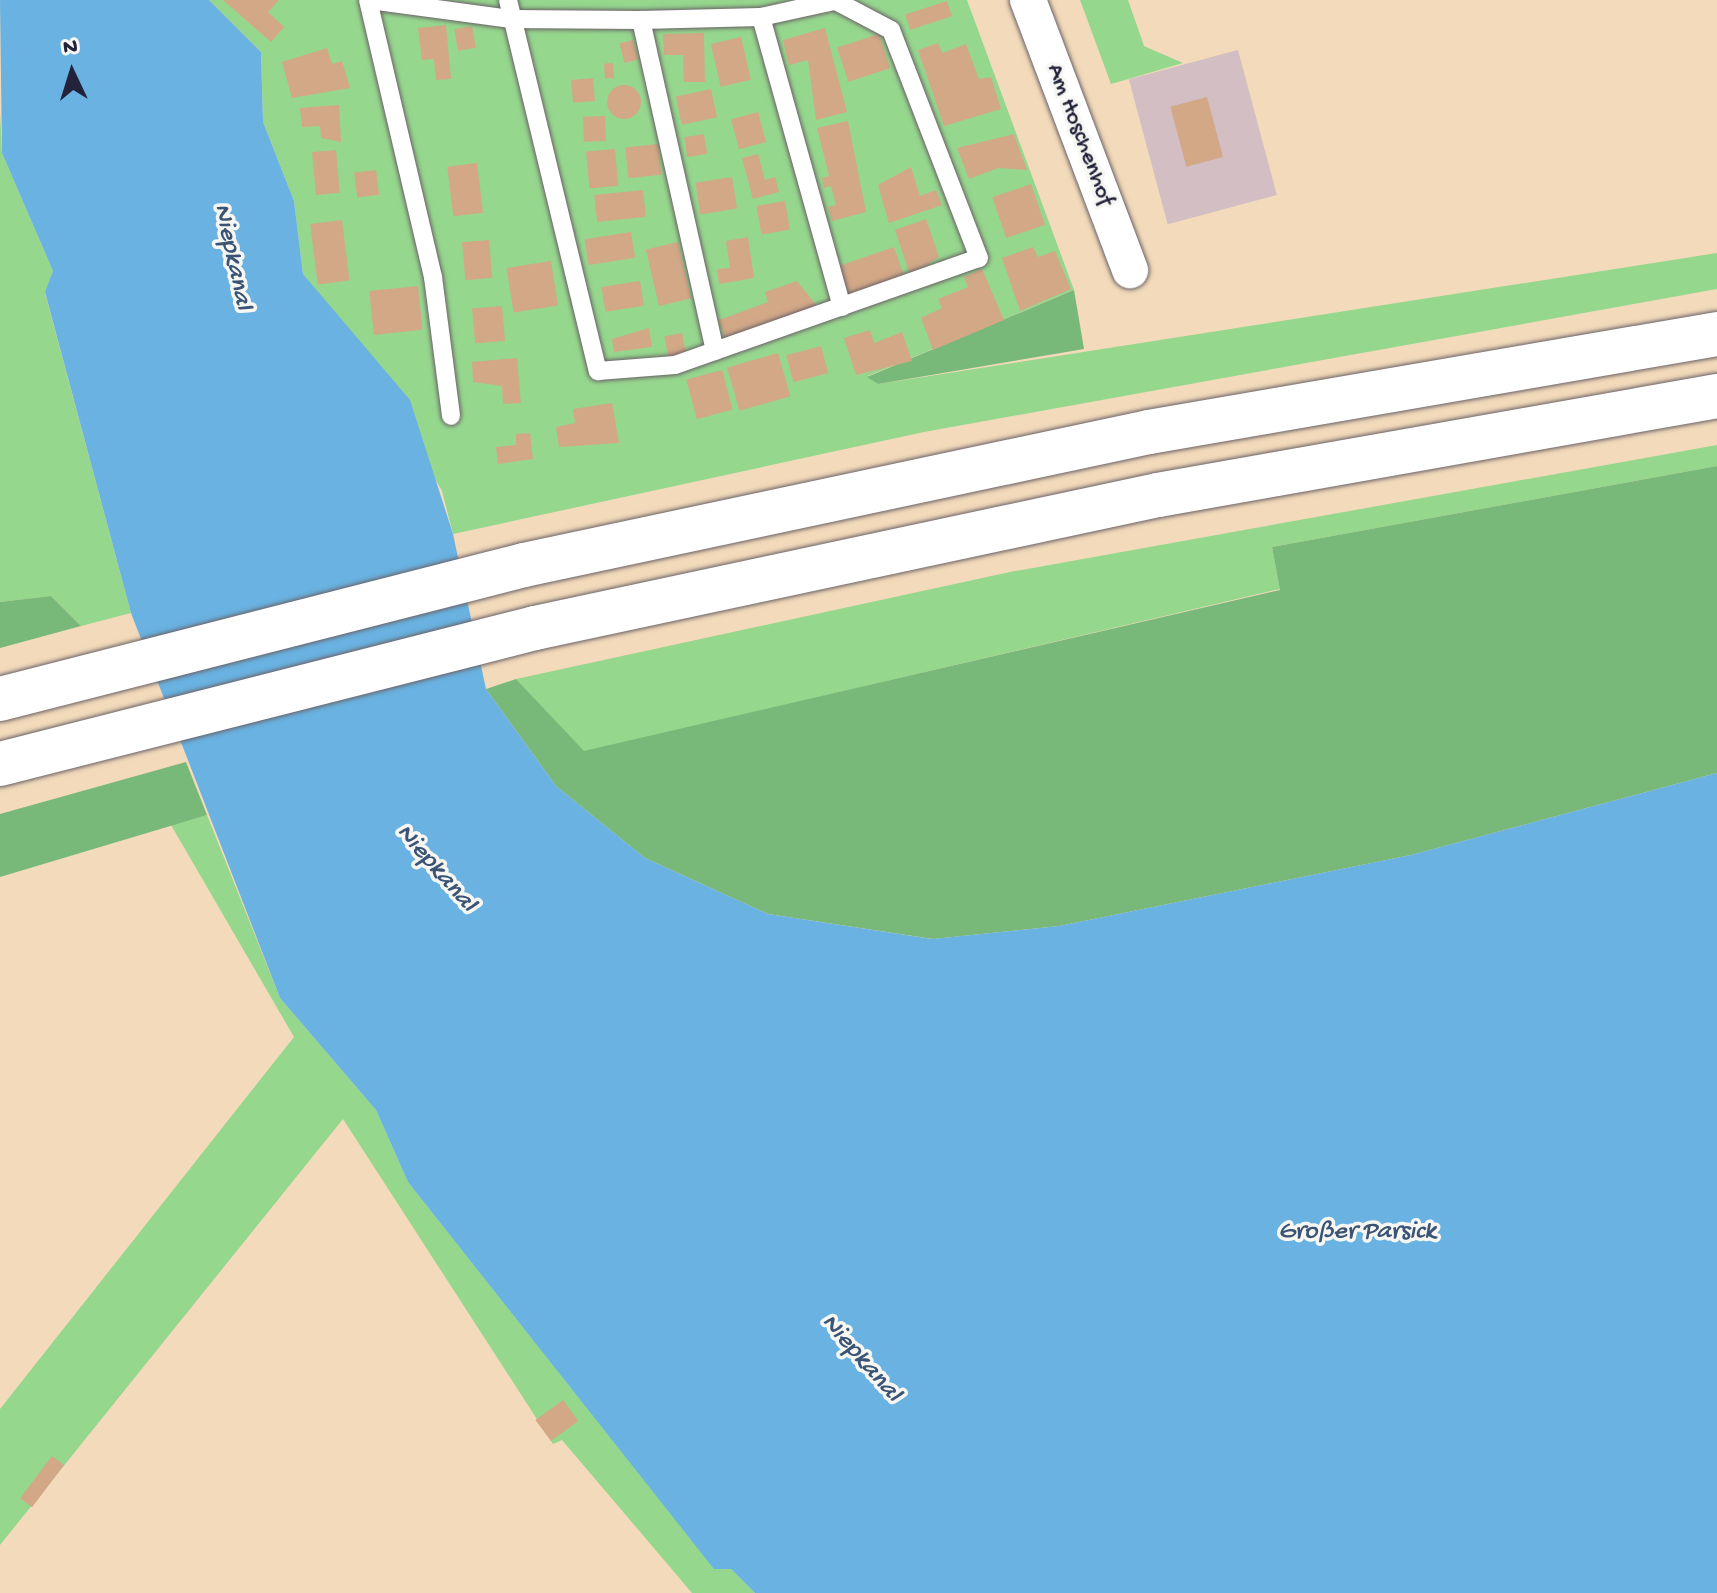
<!DOCTYPE html>
<meta charset="utf-8">
<style>
body{margin:0}
#map{position:relative;width:1717px;height:1593px;overflow:hidden;background:#f2daba;font-family:"Gochi Hand",sans-serif}
div>[style]{position:absolute}
.industrial>*{inset:0;background:#d2bec3;transform-origin:0 0}
.green>*{inset:0;background:#96d78e}
.forest>*{inset:0;background:#78b879}
.water>*{inset:0;background:#69b2e1}
.building>*{inset:0;background:#d2a887;transform-origin:0 0}
.round{border-radius:50%}
.roads{filter:drop-shadow(0 0 2px #6b6267) drop-shadow(0 0 2px #6b6267)}
.service>*{height:18px;margin:-9px;padding:0 9px;transform-origin:9px;border-radius:9px;background:#fff}
.minor>*{height:36px;margin:-18px;padding:0 18px;transform-origin:18px;border-radius:18px;background:#fff}
.motorway>*{height:44px;margin:-22px;padding:0 22px;transform-origin:22px;border-radius:22px;background:#fff}
span{translate:-50% -50%;white-space:nowrap;text-align:center;line-height:1.15;-webkit-text-stroke:7px #f6f6f2;paint-order:stroke}
.street-label{font-size:24px;color:#22223b}
.water-label{font-size:26px;color:#3b5475;font-style:italic}
.north{position:absolute;left:32px;top:32px;width:80px;height:80px;-webkit-text-stroke:6px #f6f6f2;paint-order:stroke;rotate:356deg;font-size:22px;font-weight:700;line-height:32px;text-align:center;color:#22223b}
.north::after{content:'';display:block;margin:auto;width:28px;height:36px;background:#22223b;clip-path:polygon(50% 0,100% 100%,50% 72%,0 100%)}
</style>
<div id="map">
<div class="industrial">
<i style="left:1238px;top:50px;width:150px;height:113px;rotate:75deg"></i>
</div>
<div class="green">
<i style="clip-path:polygon(209px 0,967px 0,1074px 290px,868px 376px,878px 384px,1717px 253px,1717px 289px,924px 432px,453px 534px,442px 491px,354px 337px,303px 274px,294px 201px,263px 122px,261px 52px)"></i>
<i style="clip-path:polygon(1080px 0,1128px 0,1144px 46px,1183px 63px,1111px 84px)"></i>
<i style="clip-path:polygon(0 111px,2px 153px,53px 271px,45px 293px,131px 613px,81px 626px,51px 596px,0 602px)"></i>
<i style="clip-path:polygon(1717px 445px,1717px 466px,1272px 547px,1280px 589px,584px 752px,516px 679px,1010px 572px)"></i>
<i style="clip-path:polygon(207px 815px,280px 998px,376px 1110px,408px 1182px,714px 1568px,731px 1569px,755px 1593px,692px 1593px,562px 1440px,553px 1444px,343px 1119px,0 1545px,0 1409px,294px 1037px,171px 825px)"></i>
</div>
<div class="forest">
<i style="clip-path:polygon(1074px 290px,1084px 349px,878px 384px,867px 377px)"></i>
<i style="clip-path:polygon(1717px 466px,1717px 773px,1411px 855px,1059px 926px,933px 939px,768px 914px,645px 858px,556px 786px,486px 689px,516px 679px,584px 751px,1280px 590px,1272px 547px)"></i>
<i style="clip-path:polygon(51px 596px,81px 626px,0 648px,0 602px)"></i>
<i style="clip-path:polygon(186px 762px,207px 815px,0 877px,0 814px)"></i>
</div>
<div class="water">
<i style="clip-path:polygon(0 0,209px 0,261px 52px,263px 122px,294px 201px,303px 274px,410px 400px,453px 534px,486px 689px,556px 786px,645px 858px,768px 914px,932px 939px,1059px 926px,1411px 855px,1717px 773px,1717px 1593px,755px 1593px,731px 1569px,714px 1569px,408px 1182px,376px 1110px,280px 998px,131px 613px,45px 292px,53px 271px,2px 153px)"></i>
</div>
<div class="building">
<i style="clip-path:polygon(223px 0,279px 0,268px 12px,284px 27px,271px 42px)"></i>
<i style="left:947px;top:1px;width:16px;height:44px;rotate:72deg"></i>
<i style="clip-path:polygon(446px 25px,451px 79px,436px 80px,434px 59px,422px 60px,418px 28px)"></i>
<i style="left:472px;top:26px;width:22px;height:18px;rotate:80deg"></i>
<i style="clip-path:polygon(825px 28px,847px 112px,816px 120px,808px 60px,789px 65px,783px 40px)"></i>
<i style="clip-path:polygon(704px 33px,705px 82px,684px 82px,683px 55px,664px 55px,663px 34px)"></i>
<i style="left:879px;top:34px;width:36px;height:44px;rotate:72deg"></i>
<i style="left:741px;top:37px;width:44px;height:31px;rotate:77deg"></i>
<i style="left:633px;top:40px;width:20px;height:14px;rotate:75deg"></i>
<i style="clip-path:polygon(938px 43px,942px 53px,966px 44px,979px 79px,991px 77px,1001px 109px,944px 126px,918px 50px)"></i>
<i style="clip-path:polygon(327px 48px,332px 64px,342px 61px,350px 88px,292px 98px,282px 62px)"></i>
<i style="left:613px;top:63px;width:15px;height:9px;rotate:86deg"></i>
<i style="left:593px;top:78px;width:23px;height:22px;rotate:85deg"></i>
<i class="round" style="left:607px;top:85px;width:34px;height:34px"></i>
<i style="left:711px;top:89px;width:29px;height:36px;rotate:78deg"></i>
<i style="left:1207px;top:97px;width:62px;height:38px;rotate:75deg"></i>
<i style="clip-path:polygon(339px 105px,341px 142px,321px 138px,320px 126px,302px 127px,300px 108px)"></i>
<i style="left:758px;top:112px;width:31px;height:28px;rotate:75deg"></i>
<i style="left:605px;top:116px;width:25px;height:22px;rotate:88deg"></i>
<i style="clip-path:polygon(848px 121px,866px 212px,832px 221px,828px 207px,836px 205px,831px 186px,824px 188px,822px 178px,829px 176px,817px 128px)"></i>
<i style="left:704px;top:134px;width:20px;height:20px;rotate:81deg"></i>
<i style="clip-path:polygon(1014px 134px,1027px 170px,998px 168px,969px 179px,957px 148px)"></i>
<i style="left:658px;top:144px;width:31px;height:33px;rotate:84deg"></i>
<i style="left:615px;top:149px;width:37px;height:29px;rotate:85deg"></i>
<i style="left:336px;top:150px;width:43px;height:24px;rotate:85deg"></i>
<i style="clip-path:polygon(758px 154px,765px 180px,775px 177px,779px 192px,753px 199px,742px 158px)"></i>
<i style="left:477px;top:163px;width:50px;height:30px;rotate:83deg"></i>
<i style="clip-path:polygon(911px 167px,920px 196px,936px 190px,942px 205px,889px 223px,878px 185px)"></i>
<i style="left:376px;top:170px;width:25px;height:22px;rotate:83deg"></i>
<i style="left:732px;top:177px;width:32px;height:37px;rotate:81deg"></i>
<i style="left:1031px;top:184px;width:43px;height:41px;rotate:71deg"></i>
<i style="left:643px;top:190px;width:27px;height:49px;rotate:84deg"></i>
<i style="left:785px;top:201px;width:29px;height:29px;rotate:80deg"></i>
<i style="clip-path:polygon(926px 219px,939px 257px,910px 275px,895px 230px)"></i>
<i style="left:342px;top:220px;width:61px;height:32px;rotate:83deg"></i>
<i style="left:631px;top:232px;width:26px;height:47px;rotate:81deg"></i>
<i style="clip-path:polygon(748px 237px,754px 278px,719px 284px,717px 269px,730px 268px,726px 241px)"></i>
<i style="left:489px;top:240px;width:38px;height:27px;rotate:85deg"></i>
<i style="left:678px;top:242px;width:58px;height:33px;rotate:77deg"></i>
<i style="left:894px;top:247px;width:34px;height:62px;rotate:71deg"></i>
<i style="clip-path:polygon(1033px 247px,1038px 257px,1055px 251px,1071px 289px,1020px 311px,1002px 258px)"></i>
<i style="left:551px;top:261px;width:45px;height:45px;rotate:81deg"></i>
<i style="clip-path:polygon(982px 269px,1004px 320px,933px 350px,921px 318px,942px 308px,938px 299px,968px 287px,964px 277px)"></i>
<i style="left:640px;top:281px;width:25px;height:39px;rotate:81deg"></i>
<i style="clip-path:polygon(797px 281px,817px 306px,727px 344px,719px 320px,768px 302px,765px 292px)"></i>
<i style="left:418px;top:286px;width:44px;height:49px;rotate:84deg"></i>
<i style="left:502px;top:306px;width:35px;height:30px;rotate:85deg"></i>
<i style="clip-path:polygon(649px 328px,652px 347px,614px 352px,612px 339px)"></i>
<i style="clip-path:polygon(870px 330px,874px 343px,902px 332px,912px 361px,856px 375px,844px 338px)"></i>
<i style="left:682px;top:333px;width:21px;height:18px;rotate:79deg"></i>
<i style="left:821px;top:346px;width:28px;height:36px;rotate:75deg"></i>
<i style="left:778px;top:353px;width:45px;height:53px;rotate:74deg"></i>
<i style="clip-path:polygon(517px 358px,521px 403px,503px 404px,502px 386px,473px 382px,472px 362px)"></i>
<i style="left:722px;top:370px;width:41px;height:37px;rotate:75deg"></i>
<i style="clip-path:polygon(612px 403px,619px 443px,559px 447px,556px 427px,575px 423px,573px 409px)"></i>
<i style="clip-path:polygon(530px 433px,533px 459px,498px 464px,496px 447px,516px 445px,516px 434px)"></i>
<i style="left:563px;top:1400px;width:26px;height:34px;rotate:54deg"></i>
<i style="left:52px;top:1456px;width:15px;height:53px;rotate:37deg"></i>
</div>
<div class="roads">
<div class="service">
<i style="left:368px;top:0;width:285px;rotate:76.8deg"></i>
<i style="left:433px;top:277px;width:140px;rotate:82.6deg"></i>
<i style="left:370px;top:0;width:141px;rotate:7.7deg"></i>
<i style="left:510px;top:19px;width:131px;rotate:0.4deg"></i>
<i style="left:641px;top:20px;width:120px;rotate:-1.4deg"></i>
<i style="left:761px;top:17px;width:75px;rotate:-12.4deg"></i>
<i style="left:508px;top:0;width:382px;rotate:76.4deg"></i>
<i style="left:598px;top:371px;width:77px;rotate:-4.5deg"></i>
<i style="left:675px;top:365px;width:322px;rotate:-19.4deg"></i>
<i style="left:979px;top:258px;width:244px;rotate:-111.1deg"></i>
<i style="left:891px;top:30px;width:64px;rotate:-152.2deg"></i>
<i style="left:761px;top:17px;width:301px;rotate:74.4deg"></i>
<i style="left:641px;top:20px;width:339px;rotate:77.4deg"></i>
</div>
<div class="minor">
<i style="left:1028px;top:0;width:289px;rotate:69.3deg"></i>
</div>
<div class="motorway">
<i style="left:0;top:699px;width:541px;rotate:-14.34deg"></i>
<i style="left:524px;top:565px;width:639px;rotate:-12.01deg"></i>
<i style="left:1149px;top:432px;width:576px;rotate:-9.79deg"></i>
<i style="left:0;top:764px;width:552px;rotate:-14.26deg"></i>
<i style="left:535px;top:628px;width:637px;rotate:-12.05deg"></i>
<i style="left:1158px;top:495px;width:568px;rotate:-10.04deg"></i>
</div>
</div>
<div class="street-label">
<span style="left:1079px;top:135px;rotate:69deg">Am Hoschenhof</span>
</div>
<div class="water-label">
<span style="left:231px;top:257px;rotate:78deg">Niepkanal</span>
<span style="left:435px;top:869px;rotate:49deg">Niepkanal</span>
<span style="left:1357px;top:1233px">Großer Parsick</span>
<span style="left:860px;top:1359px;rotate:49deg">Niepkanal</span>
</div>
<div class="north">N</div>
</div>
